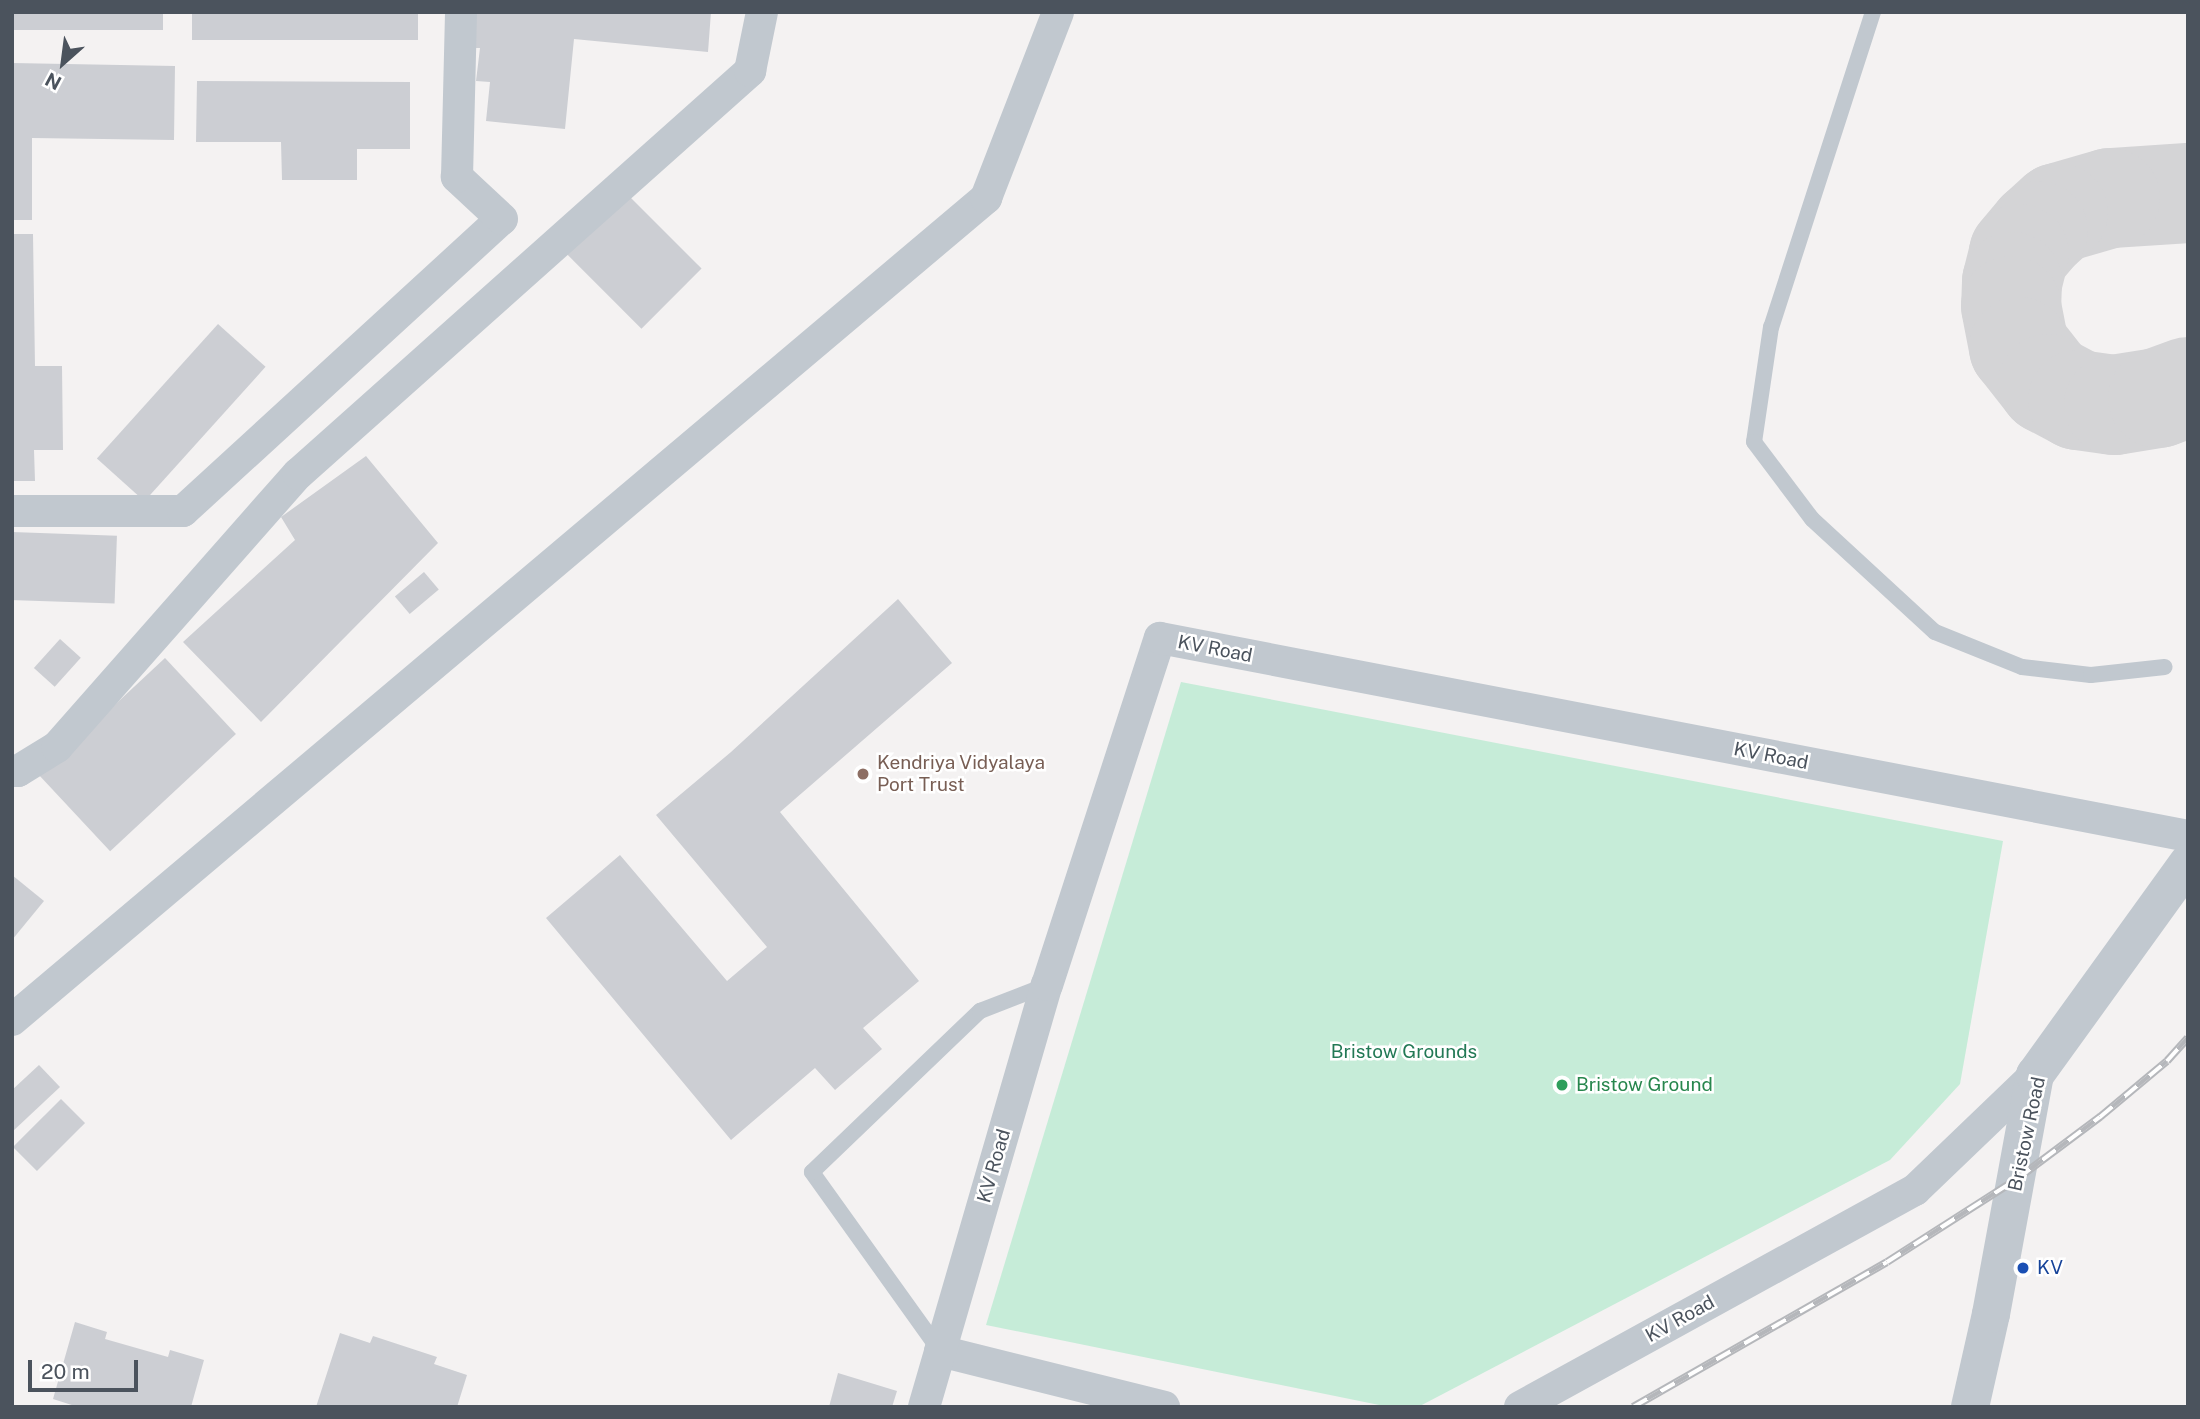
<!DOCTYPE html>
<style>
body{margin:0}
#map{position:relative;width:2200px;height:1419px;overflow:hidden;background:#f4f2f2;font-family:"Public Sans",sans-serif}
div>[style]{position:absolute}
.green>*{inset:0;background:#c6ecd8}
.taxiway>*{height:100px;margin:-50px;padding:0 50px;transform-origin:50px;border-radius:50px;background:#d4d4d6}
.building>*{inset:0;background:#ccced3;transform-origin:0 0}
.service>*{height:16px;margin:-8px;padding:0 8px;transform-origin:8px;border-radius:8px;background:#c1c8cf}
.minor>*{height:32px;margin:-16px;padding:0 16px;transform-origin:16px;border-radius:16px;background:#c1c8cf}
.tertiary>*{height:38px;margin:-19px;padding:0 19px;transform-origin:19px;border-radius:19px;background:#c1c8cf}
.rail>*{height:8px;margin-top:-4px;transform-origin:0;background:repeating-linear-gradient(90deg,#fff 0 16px,#b5b7bb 0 32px);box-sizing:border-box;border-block:2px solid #b5b7bb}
.dots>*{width:19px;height:19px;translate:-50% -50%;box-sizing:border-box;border:4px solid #fff;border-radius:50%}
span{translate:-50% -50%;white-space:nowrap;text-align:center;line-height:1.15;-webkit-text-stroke:5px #fff;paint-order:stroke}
.street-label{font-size:19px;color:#4b535d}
.education-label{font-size:19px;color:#785e54}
.left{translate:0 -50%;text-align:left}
.park-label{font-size:19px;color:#227955}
.leisure-label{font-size:19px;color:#27864d}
.transit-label{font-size:19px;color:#164399}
.frame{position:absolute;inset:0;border:14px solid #4b535d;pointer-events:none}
.north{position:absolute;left:28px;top:28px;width:70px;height:70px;-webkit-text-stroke:5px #fff;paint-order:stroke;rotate:208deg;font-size:19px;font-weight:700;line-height:28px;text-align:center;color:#4b535d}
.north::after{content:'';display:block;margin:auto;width:24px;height:32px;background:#4b535d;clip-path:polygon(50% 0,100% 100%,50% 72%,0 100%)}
.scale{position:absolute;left:28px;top:1360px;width:110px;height:32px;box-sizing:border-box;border:4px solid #4b535d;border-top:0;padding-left:9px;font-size:21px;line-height:24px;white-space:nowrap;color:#4b535d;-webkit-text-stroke:5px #fff;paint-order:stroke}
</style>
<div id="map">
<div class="green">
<i style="clip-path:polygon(1181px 682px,2003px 841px,1960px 1084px,1890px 1160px,1418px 1407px,1389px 1407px,986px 1325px)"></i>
</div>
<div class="taxiway">
<i style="left:2188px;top:193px;width:78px;rotate:176.3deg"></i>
<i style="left:2110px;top:198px;width:54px;rotate:163.9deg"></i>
<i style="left:2058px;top:213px;width:27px;rotate:138deg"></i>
<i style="left:2038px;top:231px;width:30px;rotate:130deg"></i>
<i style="left:2019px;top:254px;width:29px;rotate:104deg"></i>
<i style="left:2012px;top:282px;width:24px;rotate:92deg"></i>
<i style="left:2011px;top:306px;width:42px;rotate:79deg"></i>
<i style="left:2019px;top:347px;width:47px;rotate:51.9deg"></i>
<i style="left:2048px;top:384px;width:34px;rotate:28deg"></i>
<i style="left:2078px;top:400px;width:36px;rotate:8deg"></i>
<i style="left:2114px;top:405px;width:45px;rotate:-9deg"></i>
<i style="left:2158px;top:398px;width:32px;rotate:-20deg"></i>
</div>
<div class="building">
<i style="left:12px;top:12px;width:151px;height:18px"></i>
<i style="left:192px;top:12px;width:226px;height:28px"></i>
<i style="clip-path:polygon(475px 12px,711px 12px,708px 52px,574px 39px,565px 129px,486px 121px,490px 82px,476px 81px,480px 48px,472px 48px)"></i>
<i style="clip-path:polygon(12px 63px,175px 66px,174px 140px,32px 138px,32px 220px,12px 220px)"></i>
<i style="clip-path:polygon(197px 81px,410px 82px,410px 149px,357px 149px,357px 180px,282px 180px,281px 142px,196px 142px)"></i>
<i style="left:616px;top:183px;width:121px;height:85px;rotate:45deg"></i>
<i style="clip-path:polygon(12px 234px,33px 234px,35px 366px,62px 366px,63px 450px,34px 450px,35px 481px,12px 481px)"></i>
<i style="left:218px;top:324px;width:64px;height:181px;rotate:42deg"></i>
<i style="clip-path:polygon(366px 456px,438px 543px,261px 722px,183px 642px,295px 540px,281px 517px)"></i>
<i style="left:12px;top:532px;width:105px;height:68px;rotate:2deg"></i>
<i style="left:424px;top:572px;width:23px;height:38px;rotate:50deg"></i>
<i style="clip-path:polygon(898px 599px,952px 663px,780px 812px,919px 981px,863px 1028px,882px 1049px,835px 1090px,815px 1068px,731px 1140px,546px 918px,620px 855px,727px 981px,767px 947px,656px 815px,731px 752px)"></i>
<i style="left:60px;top:639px;width:28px;height:39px;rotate:42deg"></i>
<i style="left:165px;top:658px;width:104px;height:172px;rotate:47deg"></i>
<i style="clip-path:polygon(12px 875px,44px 901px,12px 940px)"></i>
<i style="clip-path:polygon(39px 1065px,60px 1087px,12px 1132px,12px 1090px)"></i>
<i style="left:61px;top:1099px;width:34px;height:68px;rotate:45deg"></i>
<i style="clip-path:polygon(75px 1322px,107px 1332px,105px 1339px,168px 1357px,170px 1350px,204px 1360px,191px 1407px,78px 1407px,53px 1399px)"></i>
<i style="clip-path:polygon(340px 1333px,370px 1343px,373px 1336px,437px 1357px,434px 1364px,467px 1375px,457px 1407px,316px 1407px)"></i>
<i style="clip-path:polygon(838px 1373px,897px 1391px,892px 1407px,829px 1407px)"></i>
</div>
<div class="service">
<i style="left:1873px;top:12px;width:331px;rotate:107.9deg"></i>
<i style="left:1771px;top:327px;width:116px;rotate:98.4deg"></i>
<i style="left:1754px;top:442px;width:96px;rotate:53deg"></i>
<i style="left:1812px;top:519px;width:167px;rotate:42.6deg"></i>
<i style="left:1935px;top:632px;width:94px;rotate:21.9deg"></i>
<i style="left:2022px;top:667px;width:69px;rotate:6.6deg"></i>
<i style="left:2091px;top:675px;width:74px;rotate:-6.2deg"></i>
<i style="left:940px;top:1351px;width:220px;rotate:-125.6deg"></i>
<i style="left:812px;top:1172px;width:233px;rotate:-43.8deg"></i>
<i style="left:980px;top:1011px;width:72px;rotate:-21.2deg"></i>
</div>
<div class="minor">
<i style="left:12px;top:511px;width:171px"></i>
<i style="left:183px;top:511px;width:432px;rotate:-42.5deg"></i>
<i style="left:502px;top:219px;width:62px;rotate:-137deg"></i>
<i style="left:457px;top:177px;width:165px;rotate:-88.6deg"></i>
<i style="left:12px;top:771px;width:6px"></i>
<i style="left:18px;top:771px;width:46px;rotate:-31.6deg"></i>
<i style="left:57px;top:747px;width:364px;rotate:-48.6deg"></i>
<i style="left:298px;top:474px;width:606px;rotate:-41.72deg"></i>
<i style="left:750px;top:71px;width:60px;rotate:-78.5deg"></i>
<i style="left:12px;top:1020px;width:1275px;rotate:-40.16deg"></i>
<i style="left:986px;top:198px;width:199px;rotate:-68.8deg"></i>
<i style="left:940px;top:1351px;width:231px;rotate:14deg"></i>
<i style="left:924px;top:1407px;width:440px;rotate:-73.8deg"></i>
<i style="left:1047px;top:985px;width:365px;rotate:-72deg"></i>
<i style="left:1160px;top:638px;width:1047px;rotate:10.9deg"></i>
<i style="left:1520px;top:1407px;width:451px;rotate:-28.8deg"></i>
<i style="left:1915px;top:1190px;width:166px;rotate:-43.8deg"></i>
</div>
<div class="tertiary">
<i style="left:1970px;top:1407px;width:95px;rotate:-77.3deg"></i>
<i style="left:1991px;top:1314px;width:243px;rotate:-79.6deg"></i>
<i style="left:2035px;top:1075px;width:261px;rotate:-54.2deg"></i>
</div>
<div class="rail">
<i style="left:1633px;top:1407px;width:292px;rotate:-29.7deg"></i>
<i style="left:1887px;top:1262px;width:154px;rotate:-32.6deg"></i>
<i style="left:2017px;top:1179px;width:104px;rotate:-36.8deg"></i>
<i style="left:2100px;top:1117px;width:87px;rotate:-39.9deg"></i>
<i style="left:2167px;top:1061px;width:31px;rotate:-48deg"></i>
</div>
<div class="dots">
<i style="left:863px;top:774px;background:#8d6e63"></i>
<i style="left:1562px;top:1085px;background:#2e9e5b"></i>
<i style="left:2023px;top:1268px;background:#1a4fb4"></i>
</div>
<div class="street-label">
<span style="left:1215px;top:649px;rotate:11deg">KV Road</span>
<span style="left:1771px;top:756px;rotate:11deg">KV Road</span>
<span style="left:2027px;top:1134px;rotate:-78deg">Bristow Road</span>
<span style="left:994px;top:1166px;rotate:-74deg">KV Road</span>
<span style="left:1680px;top:1319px;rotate:-29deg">KV Road</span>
</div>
<div class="education-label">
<span class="left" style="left:877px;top:774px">Kendriya Vidyalaya<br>Port Trust</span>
</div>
<div class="park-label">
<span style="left:1404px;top:1052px">Bristow Grounds</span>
</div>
<div class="leisure-label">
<span class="left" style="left:1576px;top:1085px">Bristow Ground</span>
</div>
<div class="transit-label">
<span class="left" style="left:2037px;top:1268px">KV</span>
</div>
<div class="frame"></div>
<div class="north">N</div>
<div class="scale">20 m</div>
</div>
